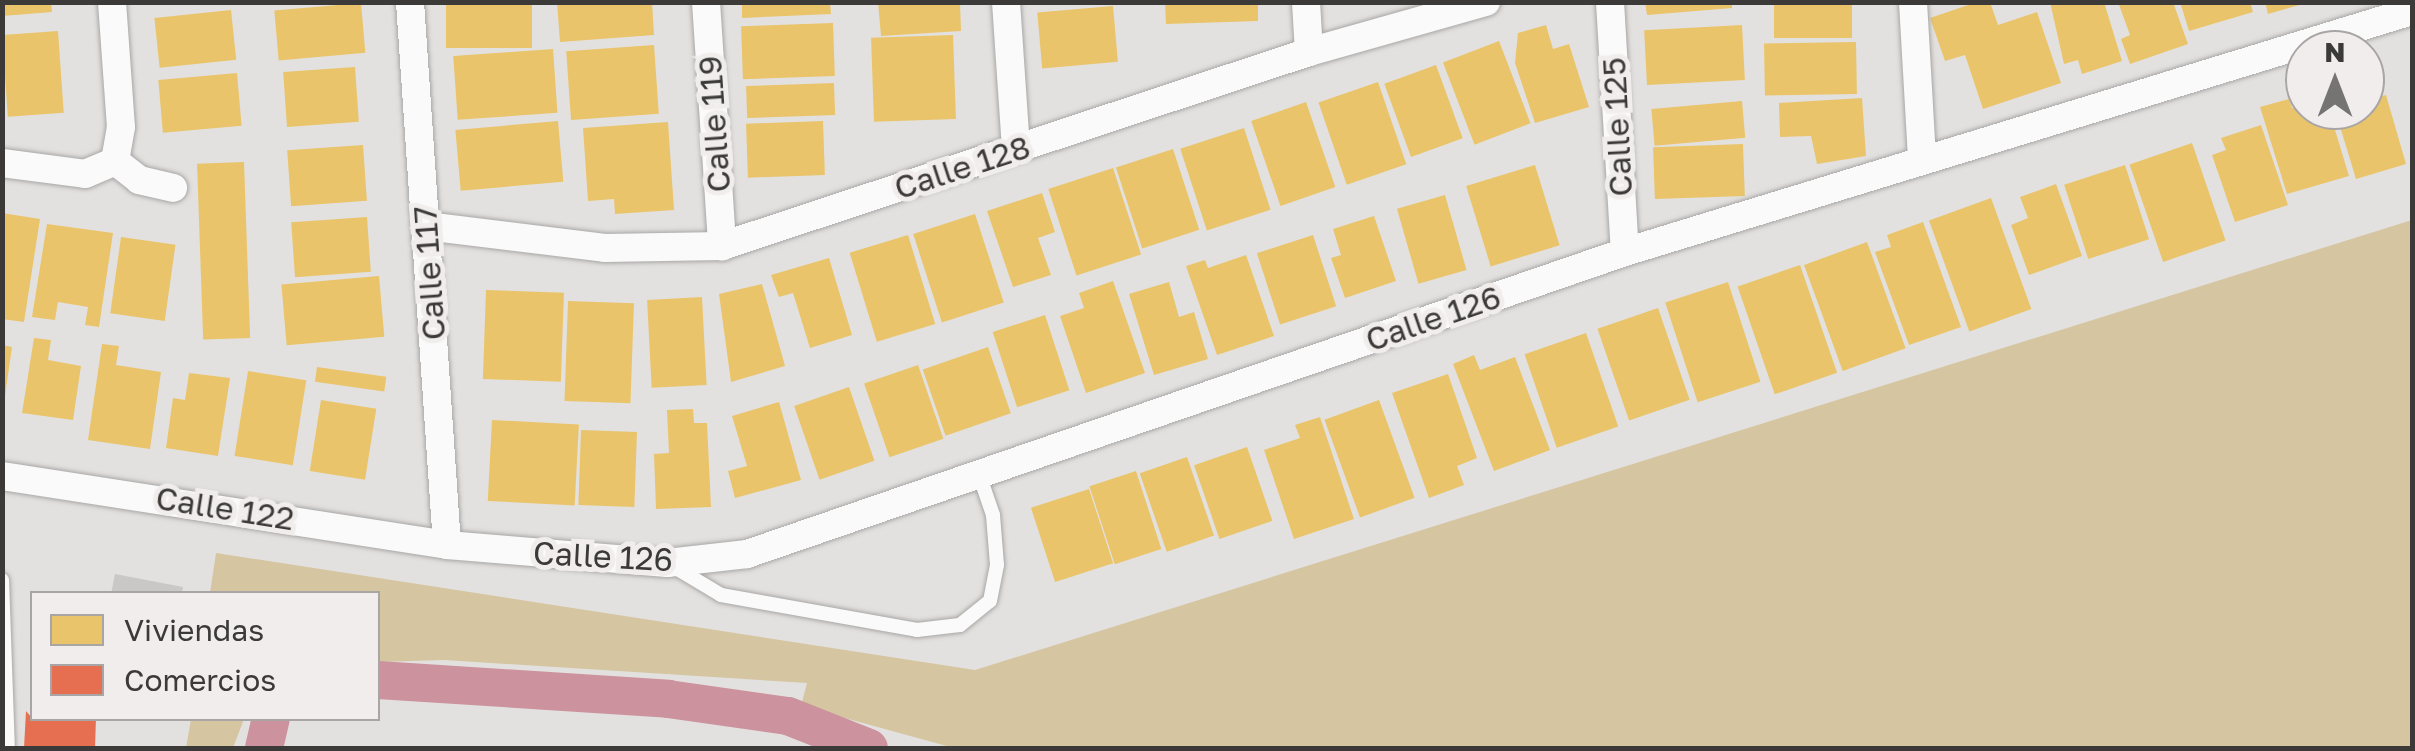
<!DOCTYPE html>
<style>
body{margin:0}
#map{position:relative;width:2415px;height:751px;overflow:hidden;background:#e3e1df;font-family:"Golos Text",sans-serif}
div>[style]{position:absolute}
.green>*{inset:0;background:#d5c6a1}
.homes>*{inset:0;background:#e9c46a;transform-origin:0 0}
.shops>*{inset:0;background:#e76f51}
.canal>*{height:38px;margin:-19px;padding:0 19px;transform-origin:19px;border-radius:19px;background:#cc929e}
.building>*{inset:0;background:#c9c8c7}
.roads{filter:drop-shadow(0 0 2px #a8a7a6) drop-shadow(0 0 2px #a8a7a6)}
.lane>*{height:14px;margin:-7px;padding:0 7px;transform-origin:7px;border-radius:7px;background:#fbfafa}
.street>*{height:28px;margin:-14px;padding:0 14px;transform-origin:14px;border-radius:14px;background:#fbfafa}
span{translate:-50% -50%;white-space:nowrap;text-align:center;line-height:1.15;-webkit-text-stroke:10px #f1edec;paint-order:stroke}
.street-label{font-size:32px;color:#3b3a39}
.frame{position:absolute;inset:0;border:5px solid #3b3a39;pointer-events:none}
.legend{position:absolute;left:30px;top:591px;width:350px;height:130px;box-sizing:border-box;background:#f1edec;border:2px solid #a8a5a4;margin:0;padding:12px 18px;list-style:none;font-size:30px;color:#3b3a39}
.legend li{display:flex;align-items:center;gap:20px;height:50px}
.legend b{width:50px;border:2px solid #a8a5a4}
.north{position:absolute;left:2285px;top:30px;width:100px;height:100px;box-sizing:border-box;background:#f1edec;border:2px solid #a8a5a4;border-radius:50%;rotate:0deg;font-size:28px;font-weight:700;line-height:40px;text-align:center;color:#3b3a39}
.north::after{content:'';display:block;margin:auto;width:35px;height:45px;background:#767473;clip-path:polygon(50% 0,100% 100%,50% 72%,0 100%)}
</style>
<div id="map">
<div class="green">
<i style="clip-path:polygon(2412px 220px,2412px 748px,954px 748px,801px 706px,807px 683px,444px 660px,378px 662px,378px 594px,210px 593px,216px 553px,975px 670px)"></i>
<i style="clip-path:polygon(191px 719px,191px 718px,244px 719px,233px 748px,186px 748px)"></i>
</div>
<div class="homes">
<i style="clip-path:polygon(2px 2px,51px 2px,52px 12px,2px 16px)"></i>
<i style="left:446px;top:2px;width:86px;height:46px"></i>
<i style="clip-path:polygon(557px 2px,652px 2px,654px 35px,560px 42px)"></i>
<i style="clip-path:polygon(742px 2px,830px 2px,831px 14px,742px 18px)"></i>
<i style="clip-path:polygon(878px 2px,960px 2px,961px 31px,881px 36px)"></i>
<i style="clip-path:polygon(1165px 2px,1258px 2px,1258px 21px,1166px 24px)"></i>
<i style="clip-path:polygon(1645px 2px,1732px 2px,1732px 8px,1647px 15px)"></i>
<i style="left:1774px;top:2px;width:78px;height:36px"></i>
<i style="clip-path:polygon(1977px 2px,1990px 2px,1998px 25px,2037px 12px,2061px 83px,1983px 109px,1965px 55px,1945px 61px,1930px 18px)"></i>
<i style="clip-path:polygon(2050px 2px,2104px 2px,2122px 61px,2082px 74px,2078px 60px,2064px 64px)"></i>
<i style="clip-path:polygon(2118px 2px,2173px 2px,2188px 44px,2130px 64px,2121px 39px,2130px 35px)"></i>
<i style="clip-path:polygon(2180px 2px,2250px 2px,2253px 12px,2189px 31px)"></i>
<i style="clip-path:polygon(2265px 2px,2303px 2px,2303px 4px,2268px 14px)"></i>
<i style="left:361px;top:3px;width:50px;height:87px;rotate:85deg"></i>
<i style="left:1113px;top:6px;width:56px;height:76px;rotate:85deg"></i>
<i style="left:231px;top:10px;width:50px;height:77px;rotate:84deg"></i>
<i style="left:833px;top:23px;width:53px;height:92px;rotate:88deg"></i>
<i style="clip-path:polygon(1546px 25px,1553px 49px,1569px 44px,1589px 107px,1535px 123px,1515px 63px,1518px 33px)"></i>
<i style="left:1742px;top:25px;width:55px;height:98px;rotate:87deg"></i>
<i style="left:58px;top:31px;width:82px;height:56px;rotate:86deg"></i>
<i style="left:953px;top:35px;width:84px;height:82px;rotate:88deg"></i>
<i style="left:1499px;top:41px;width:88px;height:60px;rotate:69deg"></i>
<i style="left:1856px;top:42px;width:52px;height:92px;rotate:89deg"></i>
<i style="left:654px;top:45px;width:69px;height:88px;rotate:86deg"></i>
<i style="left:553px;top:49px;width:64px;height:100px;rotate:86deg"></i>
<i style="left:1436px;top:65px;width:78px;height:55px;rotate:70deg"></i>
<i style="left:355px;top:67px;width:55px;height:72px;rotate:86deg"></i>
<i style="left:237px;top:73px;width:53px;height:79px;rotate:85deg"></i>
<i style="left:1378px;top:82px;width:87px;height:63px;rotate:71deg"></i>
<i style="left:834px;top:83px;width:32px;height:88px;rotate:88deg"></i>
<i style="clip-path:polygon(2386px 95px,2406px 164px,2356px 179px,2335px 110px,2365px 110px,2365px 101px)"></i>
<i style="clip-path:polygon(1862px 98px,1866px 156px,1817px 164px,1811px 136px,1780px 137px,1779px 103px)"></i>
<i style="clip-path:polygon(2289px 99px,2292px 108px,2329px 110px,2349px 176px,2287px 194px,2260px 107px)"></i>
<i style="left:1742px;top:101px;width:37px;height:91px;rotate:85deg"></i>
<i style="left:1306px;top:102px;width:90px;height:58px;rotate:71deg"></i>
<i style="left:558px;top:121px;width:61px;height:103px;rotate:85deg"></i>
<i style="left:823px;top:121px;width:54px;height:77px;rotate:88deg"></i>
<i style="clip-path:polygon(668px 122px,674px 210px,615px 214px,614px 199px,588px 201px,583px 128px)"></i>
<i style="clip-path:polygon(2261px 125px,2288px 205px,2235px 222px,2212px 155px,2226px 150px,2221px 138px)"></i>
<i style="left:1244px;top:128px;width:86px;height:67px;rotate:72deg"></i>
<i style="left:2192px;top:143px;width:103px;height:66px;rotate:71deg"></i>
<i style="left:1743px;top:144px;width:52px;height:90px;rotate:88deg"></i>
<i style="left:363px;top:145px;width:56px;height:76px;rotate:86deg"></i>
<i style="left:1173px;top:149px;width:85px;height:60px;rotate:72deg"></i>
<i style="left:244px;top:162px;width:176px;height:47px;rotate:88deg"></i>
<i style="left:1535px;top:165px;width:84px;height:72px;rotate:73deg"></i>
<i style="left:2125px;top:165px;width:78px;height:64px;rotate:72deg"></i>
<i style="left:1113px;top:168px;width:91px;height:68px;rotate:72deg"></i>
<i style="clip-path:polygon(2056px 184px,2082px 256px,2029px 275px,2011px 225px,2028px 218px,2020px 197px)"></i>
<i style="clip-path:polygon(1042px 193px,1055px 232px,1038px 238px,1051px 275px,1013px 287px,987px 211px)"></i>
<i style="left:1445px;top:195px;width:78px;height:50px;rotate:74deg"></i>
<i style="left:1991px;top:198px;width:118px;height:66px;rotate:70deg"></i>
<i style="clip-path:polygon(2px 213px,40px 219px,24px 322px,2px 319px)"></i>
<i style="left:975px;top:214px;width:93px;height:65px;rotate:72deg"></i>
<i style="clip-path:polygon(1374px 216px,1396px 281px,1345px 298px,1331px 258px,1341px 255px,1333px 229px)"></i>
<i style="left:367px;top:217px;width:55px;height:76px;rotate:86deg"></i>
<i style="clip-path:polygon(1923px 222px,1961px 327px,1909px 345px,1875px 252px,1891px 247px,1887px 235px)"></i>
<i style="clip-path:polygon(47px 224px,113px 233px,99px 327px,85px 325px,88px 307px,58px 302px,55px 320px,32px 317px)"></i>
<i style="left:908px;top:235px;width:93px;height:61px;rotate:73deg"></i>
<i style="left:1313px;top:235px;width:75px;height:59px;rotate:72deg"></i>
<i style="left:121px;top:237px;width:55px;height:77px;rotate:8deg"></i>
<i style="left:1867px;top:242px;width:113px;height:67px;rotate:70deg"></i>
<i style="clip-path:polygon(1246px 255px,1274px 336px,1217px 355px,1186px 266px,1205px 260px,1208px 268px)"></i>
<i style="clip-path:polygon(829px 258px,852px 335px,810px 348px,793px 293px,779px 297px,771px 275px)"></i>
<i style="left:1800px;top:265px;width:114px;height:66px;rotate:71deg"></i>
<i style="left:379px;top:276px;width:61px;height:98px;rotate:85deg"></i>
<i style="clip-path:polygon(1113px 281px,1145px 373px,1086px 393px,1060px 316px,1084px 308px,1079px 293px)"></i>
<i style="clip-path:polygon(1169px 282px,1179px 317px,1194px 312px,1208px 359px,1154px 375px,1129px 294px)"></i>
<i style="left:1728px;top:282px;width:105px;height:66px;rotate:72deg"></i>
<i style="clip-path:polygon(762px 284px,785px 366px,731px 382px,719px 294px)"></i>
<i style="left:486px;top:290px;width:78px;height:89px;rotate:2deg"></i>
<i style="left:702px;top:297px;width:88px;height:55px;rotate:87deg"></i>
<i style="left:568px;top:301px;width:66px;height:100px;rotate:2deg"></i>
<i style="left:1658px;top:308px;width:97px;height:64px;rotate:71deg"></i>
<i style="left:1045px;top:315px;width:79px;height:55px;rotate:72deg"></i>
<i style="left:1586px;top:333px;width:99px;height:65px;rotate:71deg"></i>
<i style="clip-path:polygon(34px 338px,51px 340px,48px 360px,81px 366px,73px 420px,22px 413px)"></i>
<i style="clip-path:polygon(102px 344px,119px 346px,116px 365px,161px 372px,150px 449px,88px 440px)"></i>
<i style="clip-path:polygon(2px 345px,12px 347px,5px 396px,2px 396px)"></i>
<i style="left:988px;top:347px;width:70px;height:69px;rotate:71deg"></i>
<i style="clip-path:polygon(1474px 355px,1480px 370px,1515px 357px,1550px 450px,1494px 471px,1453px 364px)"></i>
<i style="left:918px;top:365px;width:78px;height:57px;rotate:71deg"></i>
<i style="left:317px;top:367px;width:70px;height:15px;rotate:8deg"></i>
<i style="left:248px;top:371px;width:59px;height:86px;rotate:9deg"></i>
<i style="clip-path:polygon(189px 373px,230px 378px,218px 456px,166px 448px,173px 398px,185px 400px)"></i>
<i style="clip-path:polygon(1448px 374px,1477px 458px,1457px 466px,1464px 485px,1429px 498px,1392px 393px)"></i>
<i style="left:849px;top:387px;width:78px;height:58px;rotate:71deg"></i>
<i style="left:321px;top:400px;width:56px;height:72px;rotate:9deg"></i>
<i style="left:1379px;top:400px;width:104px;height:58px;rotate:70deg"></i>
<i style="clip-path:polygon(779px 402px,801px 480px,735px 498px,728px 471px,747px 466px,732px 416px)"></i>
<i style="clip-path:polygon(693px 409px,694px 423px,707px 423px,711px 507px,656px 509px,654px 454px,669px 453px,667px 410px)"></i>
<i style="clip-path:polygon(1320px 417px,1354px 519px,1294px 539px,1264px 450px,1300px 438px,1295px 425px)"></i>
<i style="left:492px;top:420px;width:87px;height:81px;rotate:3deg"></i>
<i style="left:581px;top:430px;width:56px;height:75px;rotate:2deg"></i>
<i style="left:1247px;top:447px;width:78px;height:56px;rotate:71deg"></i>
<i style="left:1187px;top:457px;width:83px;height:50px;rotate:71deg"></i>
<i style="left:1136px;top:471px;width:82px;height:49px;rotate:72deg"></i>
<i style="left:1089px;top:489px;width:78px;height:61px;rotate:72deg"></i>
</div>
<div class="shops">
<i style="clip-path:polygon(26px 711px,32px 718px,96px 718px,95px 748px,24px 748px)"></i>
</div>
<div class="canal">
<i style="left:378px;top:680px;width:291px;rotate:3.7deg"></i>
<i style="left:668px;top:699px;width:121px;rotate:8.1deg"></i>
<i style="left:788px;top:716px;width:87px;rotate:21.6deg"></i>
<i style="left:264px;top:748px;width:31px;rotate:-77deg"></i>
</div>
<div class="building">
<i style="clip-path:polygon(115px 574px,183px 587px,182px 594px,111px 594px)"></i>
</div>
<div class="roads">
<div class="lane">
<i style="left:671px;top:565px;width:58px;rotate:31deg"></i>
<i style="left:721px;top:595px;width:199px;rotate:10.1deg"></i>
<i style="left:917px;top:630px;width:43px;rotate:-6.6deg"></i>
<i style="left:960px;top:625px;width:38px;rotate:-39deg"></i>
<i style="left:990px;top:601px;width:37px;rotate:-79deg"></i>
<i style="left:997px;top:565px;width:50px;rotate:-94.6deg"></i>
<i style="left:993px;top:515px;width:43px;rotate:-108.9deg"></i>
<i style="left:2px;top:580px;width:168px;rotate:88deg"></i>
</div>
<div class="street">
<i style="left:112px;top:2px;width:125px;rotate:85.9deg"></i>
<i style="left:121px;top:127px;width:35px;rotate:100deg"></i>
<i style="left:410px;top:2px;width:544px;rotate:86.1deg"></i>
<i style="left:706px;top:2px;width:245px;rotate:86.2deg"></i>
<i style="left:1006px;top:2px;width:147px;rotate:86.1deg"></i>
<i style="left:1306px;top:2px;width:50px;rotate:86.6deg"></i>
<i style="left:1610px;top:2px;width:250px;rotate:86.6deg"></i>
<i style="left:1913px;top:2px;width:155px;rotate:86.7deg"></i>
<i style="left:2px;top:163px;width:84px;rotate:7.5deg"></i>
<i style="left:85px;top:174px;width:33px;rotate:-23deg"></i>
<i style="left:115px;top:161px;width:31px;rotate:38deg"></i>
<i style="left:139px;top:180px;width:35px;rotate:13deg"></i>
<i style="left:426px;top:226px;width:180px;rotate:7deg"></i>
<i style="left:605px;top:248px;width:117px;rotate:-1deg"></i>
<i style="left:722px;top:246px;width:618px;rotate:-18.29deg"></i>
<i style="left:1309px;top:52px;width:184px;rotate:-15.8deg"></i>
<i style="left:2px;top:476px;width:450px;rotate:8.8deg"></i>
<i style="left:447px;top:545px;width:221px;rotate:4.7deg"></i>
<i style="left:667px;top:563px;width:81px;rotate:-6.4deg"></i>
<i style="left:747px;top:554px;width:928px;rotate:-18.98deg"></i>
<i style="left:1625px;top:252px;width:823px;rotate:-17.03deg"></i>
</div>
</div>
<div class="street-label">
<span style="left:714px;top:124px;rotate:-94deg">Calle 119</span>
<span style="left:1617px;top:127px;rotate:-93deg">Calle 125</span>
<span style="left:962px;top:167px;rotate:-18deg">Calle 128</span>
<span style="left:429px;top:273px;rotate:-94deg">Calle 117</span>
<span style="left:1433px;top:318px;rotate:-19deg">Calle 126</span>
<span style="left:225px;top:508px;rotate:9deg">Calle 122</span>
<span style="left:603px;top:556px;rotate:3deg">Calle 126</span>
</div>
<div class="frame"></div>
<ul class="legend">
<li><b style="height:28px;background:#e9c46a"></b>Viviendas</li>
<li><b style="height:28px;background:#e76f51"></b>Comercios</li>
</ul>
<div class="north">N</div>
</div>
